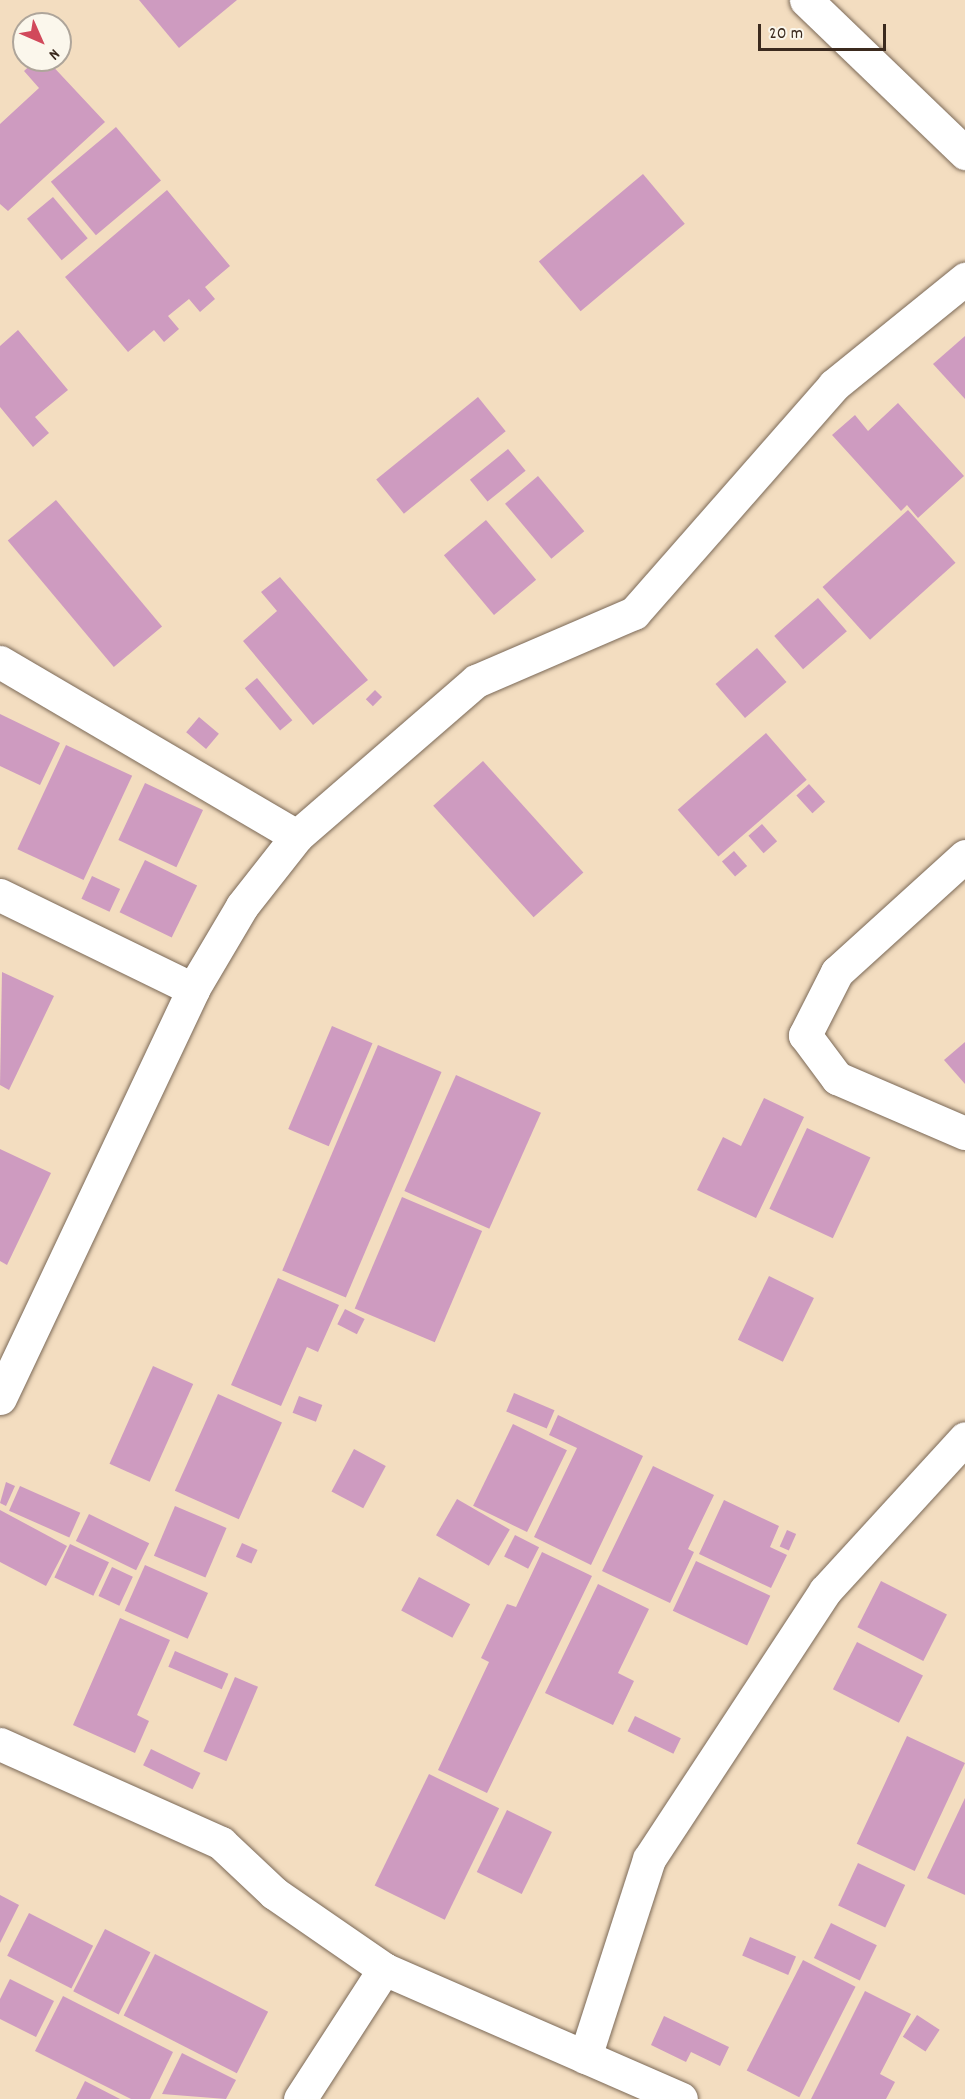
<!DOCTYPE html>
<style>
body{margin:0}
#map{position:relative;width:965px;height:2099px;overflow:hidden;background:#f3ddc0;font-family:Dekko,sans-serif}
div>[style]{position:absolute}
.building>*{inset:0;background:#ce9bc0;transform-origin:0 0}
.roads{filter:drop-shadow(0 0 2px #7b6957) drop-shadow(0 0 2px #7b6957)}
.street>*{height:33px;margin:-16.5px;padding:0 16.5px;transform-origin:16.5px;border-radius:16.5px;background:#fff}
span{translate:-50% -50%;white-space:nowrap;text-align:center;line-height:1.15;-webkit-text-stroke:6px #fbf7ec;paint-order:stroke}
.north{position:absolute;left:12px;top:12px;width:60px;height:60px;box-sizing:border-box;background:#fbf7ec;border:2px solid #aea59a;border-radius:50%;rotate:135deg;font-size:16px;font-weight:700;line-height:24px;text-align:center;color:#3b2a1e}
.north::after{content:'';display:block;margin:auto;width:21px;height:27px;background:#d1495b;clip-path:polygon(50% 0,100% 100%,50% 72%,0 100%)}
.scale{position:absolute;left:758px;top:24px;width:128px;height:27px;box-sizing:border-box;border:3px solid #3b2a1e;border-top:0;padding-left:8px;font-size:18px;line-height:21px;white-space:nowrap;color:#3b2a1e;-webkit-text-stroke:4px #fbf7ec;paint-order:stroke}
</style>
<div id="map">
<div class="building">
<i style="clip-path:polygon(139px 0,237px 0,179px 48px)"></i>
<i style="clip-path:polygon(36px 60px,47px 60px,105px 122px,8px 211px,0 204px,0 124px,39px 88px,24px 71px)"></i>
<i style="left:116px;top:127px;width:70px;height:85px;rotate:50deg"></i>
<i style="left:643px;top:174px;width:65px;height:136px;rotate:50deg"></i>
<i style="clip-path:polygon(167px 190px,230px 266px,205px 287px,215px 299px,200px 312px,189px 299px,168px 316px,179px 329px,164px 342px,154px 330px,128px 352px,65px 277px)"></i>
<i style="left:53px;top:197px;width:54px;height:34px;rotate:50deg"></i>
<i style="clip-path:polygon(18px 330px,68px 390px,35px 417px,49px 433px,33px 447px,0 407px,0 346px)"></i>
<i style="clip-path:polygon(965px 336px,965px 399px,933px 364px)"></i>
<i style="left:478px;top:397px;width:44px;height:131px;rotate:51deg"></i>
<i style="clip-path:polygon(898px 403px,964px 476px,918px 518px,907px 505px,901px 511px,832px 435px,855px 415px,868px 431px)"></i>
<i style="left:508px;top:449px;width:28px;height:49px;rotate:51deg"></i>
<i style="left:538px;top:476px;width:72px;height:43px;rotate:50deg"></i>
<i style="left:56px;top:500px;width:165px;height:63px;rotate:50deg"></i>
<i style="left:908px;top:510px;width:71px;height:115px;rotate:48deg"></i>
<i style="left:486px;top:520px;width:78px;height:55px;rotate:50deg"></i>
<i style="clip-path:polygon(280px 577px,368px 680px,313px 725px,243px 641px,277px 611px,261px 592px)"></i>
<i style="left:818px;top:598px;width:44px;height:58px;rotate:49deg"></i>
<i style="left:757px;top:648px;width:45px;height:55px;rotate:49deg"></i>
<i style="left:257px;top:678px;width:55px;height:16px;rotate:50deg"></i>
<i style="left:375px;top:690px;width:10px;height:13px;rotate:45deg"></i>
<i style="clip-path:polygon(0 714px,60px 743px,40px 785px,0 766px)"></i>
<i style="left:199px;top:717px;width:26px;height:20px;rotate:40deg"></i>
<i style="left:766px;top:733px;width:62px;height:117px;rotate:49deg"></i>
<i style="left:66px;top:745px;width:73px;height:115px;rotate:25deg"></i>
<i style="left:483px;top:761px;width:150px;height:67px;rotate:48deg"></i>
<i style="left:145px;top:783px;width:64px;height:63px;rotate:25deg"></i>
<i style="left:809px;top:784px;width:24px;height:17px;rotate:48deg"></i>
<i style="left:762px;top:824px;width:23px;height:18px;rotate:49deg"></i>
<i style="left:734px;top:851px;width:20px;height:16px;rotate:49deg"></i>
<i style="left:145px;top:860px;width:58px;height:58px;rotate:26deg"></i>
<i style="left:92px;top:876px;width:31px;height:25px;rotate:25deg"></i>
<i style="clip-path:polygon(2px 972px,54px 996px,9px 1090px,0 1085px)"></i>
<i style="left:332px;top:1026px;width:44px;height:112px;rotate:23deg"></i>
<i style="clip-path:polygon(965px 1042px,965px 1084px,944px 1060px)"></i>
<i style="left:378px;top:1045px;width:69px;height:245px;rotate:23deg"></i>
<i style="left:456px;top:1075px;width:93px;height:127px;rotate:24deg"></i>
<i style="clip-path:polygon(764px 1098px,804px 1117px,756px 1218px,697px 1190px,723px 1137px,741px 1146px)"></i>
<i style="left:807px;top:1128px;width:70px;height:89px;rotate:25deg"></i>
<i style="clip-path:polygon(0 1149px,51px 1173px,7px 1265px,0 1261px)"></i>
<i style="left:402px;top:1197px;width:87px;height:121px;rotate:23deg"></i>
<i style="left:769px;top:1276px;width:50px;height:71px;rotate:26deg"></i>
<i style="clip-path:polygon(278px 1278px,339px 1305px,318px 1352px,307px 1347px,281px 1406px,231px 1385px)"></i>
<i style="left:345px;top:1309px;width:22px;height:17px;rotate:27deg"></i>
<i style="left:153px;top:1366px;width:44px;height:107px;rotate:24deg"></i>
<i style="left:514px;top:1393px;width:44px;height:20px;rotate:23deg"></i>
<i style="left:218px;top:1394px;width:70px;height:106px;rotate:24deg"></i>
<i style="left:299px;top:1396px;width:25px;height:18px;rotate:21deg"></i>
<i style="clip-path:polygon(558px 1415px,643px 1456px,591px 1565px,534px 1537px,577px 1448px,549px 1435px)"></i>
<i style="left:513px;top:1424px;width:60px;height:91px;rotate:26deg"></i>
<i style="left:354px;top:1449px;width:36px;height:48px;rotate:28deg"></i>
<i style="clip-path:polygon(653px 1466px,714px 1495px,688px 1549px,694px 1552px,670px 1603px,602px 1571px)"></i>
<i style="clip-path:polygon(6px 1482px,15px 1486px,6px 1506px,0 1503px)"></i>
<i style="left:20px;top:1486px;width:66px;height:27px;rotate:24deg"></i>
<i style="left:457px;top:1499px;width:61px;height:42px;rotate:30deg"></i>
<i style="clip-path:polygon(724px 1500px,779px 1526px,770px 1547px,787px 1555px,771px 1588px,699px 1554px)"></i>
<i style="left:175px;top:1506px;width:56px;height:54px;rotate:23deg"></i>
<i style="clip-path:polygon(0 1510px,67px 1546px,46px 1586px,0 1562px)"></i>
<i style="left:89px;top:1514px;width:67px;height:30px;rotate:26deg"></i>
<i style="left:787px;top:1530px;width:10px;height:18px;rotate:24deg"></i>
<i style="left:515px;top:1535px;width:27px;height:24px;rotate:27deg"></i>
<i style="left:242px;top:1543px;width:17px;height:15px;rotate:24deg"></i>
<i style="left:70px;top:1544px;width:43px;height:37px;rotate:25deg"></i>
<i style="clip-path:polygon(542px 1552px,592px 1576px,487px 1793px,438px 1770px,489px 1662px,481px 1658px,507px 1604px,516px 1607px)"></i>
<i style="left:696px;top:1561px;width:82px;height:55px;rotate:25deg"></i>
<i style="left:145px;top:1565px;width:69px;height:50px;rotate:24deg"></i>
<i style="left:112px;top:1567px;width:23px;height:32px;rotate:25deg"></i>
<i style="left:419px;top:1577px;width:58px;height:38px;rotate:28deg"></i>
<i style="left:881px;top:1581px;width:74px;height:52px;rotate:27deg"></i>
<i style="clip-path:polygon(598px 1584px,649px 1609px,618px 1673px,634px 1681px,613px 1725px,545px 1693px)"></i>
<i style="clip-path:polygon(120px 1618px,170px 1640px,137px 1715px,149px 1721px,135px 1753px,73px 1725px)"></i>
<i style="left:857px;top:1642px;width:74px;height:53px;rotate:27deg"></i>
<i style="left:175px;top:1651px;width:58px;height:17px;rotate:23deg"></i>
<i style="left:235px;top:1677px;width:25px;height:81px;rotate:23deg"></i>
<i style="left:635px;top:1716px;width:51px;height:17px;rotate:26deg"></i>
<i style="left:907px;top:1736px;width:64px;height:119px;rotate:25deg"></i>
<i style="left:151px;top:1749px;width:55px;height:18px;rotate:26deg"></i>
<i style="left:429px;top:1774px;width:78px;height:124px;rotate:26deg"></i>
<i style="clip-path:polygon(965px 1798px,965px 1895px,927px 1878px)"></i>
<i style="left:507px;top:1810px;width:50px;height:69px;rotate:26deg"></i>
<i style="left:858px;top:1863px;width:52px;height:47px;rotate:25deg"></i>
<i style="clip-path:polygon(0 1895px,19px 1905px,0 1943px)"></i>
<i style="left:29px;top:1913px;width:72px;height:48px;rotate:27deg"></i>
<i style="left:831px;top:1923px;width:51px;height:39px;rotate:26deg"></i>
<i style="left:105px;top:1929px;width:51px;height:70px;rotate:27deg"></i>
<i style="left:750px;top:1937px;width:50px;height:20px;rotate:23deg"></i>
<i style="left:155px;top:1954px;width:127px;height:69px;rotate:27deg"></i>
<i style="left:803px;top:1960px;width:59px;height:124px;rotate:27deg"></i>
<i style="clip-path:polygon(10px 1979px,54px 2001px,36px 2037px,0 2019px,0 1999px)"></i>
<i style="clip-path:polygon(865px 1991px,911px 2014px,880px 2074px,895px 2082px,886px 2099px,811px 2099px)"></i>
<i style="clip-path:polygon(63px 1996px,173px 2052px,150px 2099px,131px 2099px,35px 2051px)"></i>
<i style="left:917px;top:2015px;width:27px;height:26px;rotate:33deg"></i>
<i style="clip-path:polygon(664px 2016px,729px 2047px,720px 2066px,691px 2052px,686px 2062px,651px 2045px)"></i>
<i style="clip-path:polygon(182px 2053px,236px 2080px,226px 2099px,162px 2094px)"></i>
<i style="clip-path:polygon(85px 2081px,120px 2099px,76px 2099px)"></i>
</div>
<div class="roads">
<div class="street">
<i style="left:806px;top:0;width:221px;rotate:43.9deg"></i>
<i style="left:0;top:662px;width:344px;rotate:30.4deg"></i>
<i style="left:965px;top:856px;width:173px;rotate:137.8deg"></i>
<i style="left:837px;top:972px;width:71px;rotate:116.9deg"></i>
<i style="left:805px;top:1035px;width:54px;rotate:53.3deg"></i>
<i style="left:837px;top:1078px;width:139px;rotate:23.3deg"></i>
<i style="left:0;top:895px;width:215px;rotate:26deg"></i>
<i style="left:0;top:1398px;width:452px;rotate:-64.7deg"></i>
<i style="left:193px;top:989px;width:96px;rotate:-59.4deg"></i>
<i style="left:242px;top:906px;width:89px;rotate:-51.8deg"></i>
<i style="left:297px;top:836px;width:237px;rotate:-40.9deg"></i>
<i style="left:476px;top:681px;width:172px;rotate:-23.3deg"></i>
<i style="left:634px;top:613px;width:303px;rotate:-48.7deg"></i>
<i style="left:834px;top:385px;width:169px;rotate:-39deg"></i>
<i style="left:0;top:1744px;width:242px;rotate:24.1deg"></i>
<i style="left:221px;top:1843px;width:73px;rotate:43.3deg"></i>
<i style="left:274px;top:1893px;width:134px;rotate:34.6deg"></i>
<i style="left:384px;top:1969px;width:324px;rotate:23.6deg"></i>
<i style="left:585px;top:2057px;width:208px;rotate:-72.1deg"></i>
<i style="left:649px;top:1859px;width:321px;rotate:-56.7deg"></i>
<i style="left:825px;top:1591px;width:207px;rotate:-47.5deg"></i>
<i style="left:300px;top:2099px;width:155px;rotate:-57.1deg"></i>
</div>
</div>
<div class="north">N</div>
<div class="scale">20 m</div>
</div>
